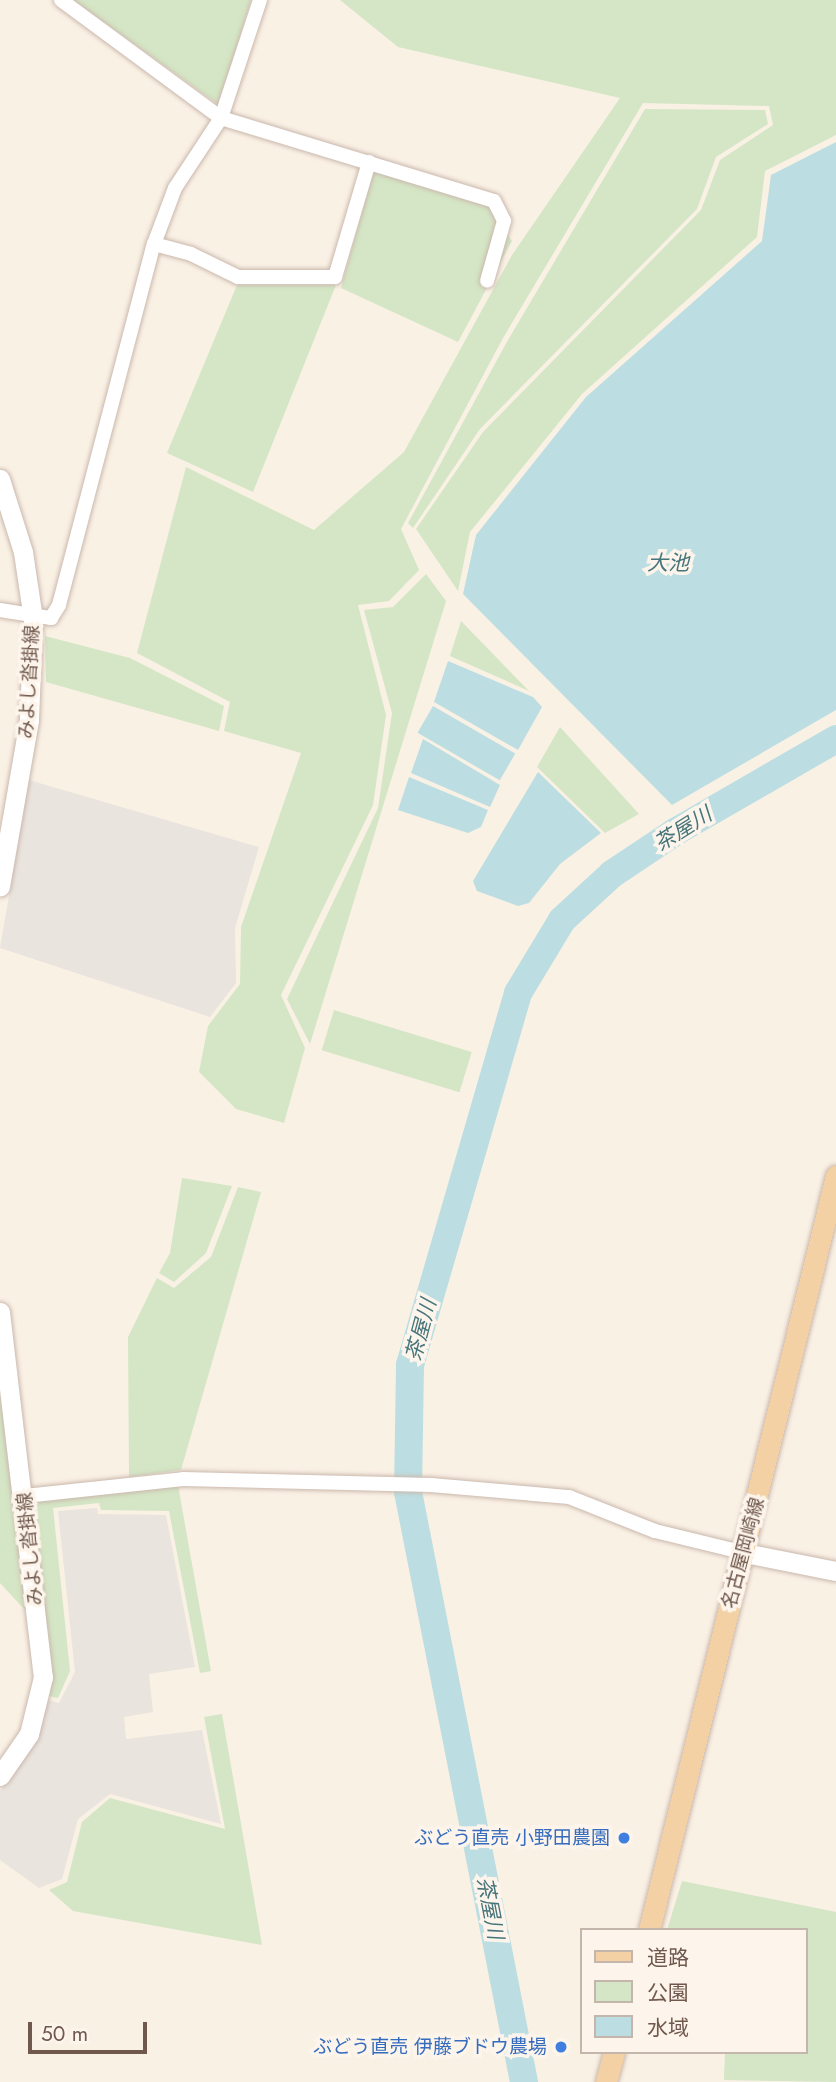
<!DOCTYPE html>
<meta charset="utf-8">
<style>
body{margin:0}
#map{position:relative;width:836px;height:2082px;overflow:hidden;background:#faf1e5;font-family:Jost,"Noto Sans JP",sans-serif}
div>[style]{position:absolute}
.industrial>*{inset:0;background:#eae4df}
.green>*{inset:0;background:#d4e6c5;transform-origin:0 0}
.water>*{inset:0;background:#bcdee2;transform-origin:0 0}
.river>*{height:28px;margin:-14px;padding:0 14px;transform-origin:14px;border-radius:14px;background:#bcdee2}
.roads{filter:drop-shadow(0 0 2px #cab8ad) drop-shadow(0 0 2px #cab8ad)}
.street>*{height:14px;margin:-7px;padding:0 7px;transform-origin:7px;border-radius:7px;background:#fff}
.secondary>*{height:19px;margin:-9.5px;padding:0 9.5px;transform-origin:9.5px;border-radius:9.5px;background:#fff}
.primary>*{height:21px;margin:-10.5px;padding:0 10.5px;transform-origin:10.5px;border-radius:10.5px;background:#f3d1a4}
.dots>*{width:19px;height:19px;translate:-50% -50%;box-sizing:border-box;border:4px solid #fdf5eb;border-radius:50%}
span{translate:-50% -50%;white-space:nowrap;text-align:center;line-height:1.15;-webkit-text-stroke:7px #fdf5eb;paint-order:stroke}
.street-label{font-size:19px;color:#70584d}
.shop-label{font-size:19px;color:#366cbe}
.right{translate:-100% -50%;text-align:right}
.water-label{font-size:21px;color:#46757b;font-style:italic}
.legend{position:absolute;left:580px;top:1928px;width:228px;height:126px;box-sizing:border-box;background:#fdf5eb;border:2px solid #c5b6ac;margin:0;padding:9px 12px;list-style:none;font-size:21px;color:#70584d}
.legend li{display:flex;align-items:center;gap:14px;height:35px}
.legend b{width:35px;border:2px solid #c5b6ac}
.scale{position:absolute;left:28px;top:2022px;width:119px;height:32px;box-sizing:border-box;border:4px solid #70584d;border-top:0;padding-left:9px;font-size:21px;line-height:24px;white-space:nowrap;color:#70584d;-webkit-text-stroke:5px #fdf5eb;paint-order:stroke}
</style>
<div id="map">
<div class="industrial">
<i style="clip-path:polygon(29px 780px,259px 847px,235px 928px,236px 983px,210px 1017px,0 948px)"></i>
<i style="clip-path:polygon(97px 1508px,98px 1514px,166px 1515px,195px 1667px,149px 1674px,153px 1712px,124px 1717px,126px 1739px,202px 1730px,221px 1824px,110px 1794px,78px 1819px,62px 1879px,39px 1888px,0 1860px,0 1791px,35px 1743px,48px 1700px,59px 1703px,75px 1672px,58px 1511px)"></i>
</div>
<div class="green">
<i style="clip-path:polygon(73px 0,251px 0,219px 105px)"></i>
<i style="clip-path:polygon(340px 0,836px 0,836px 135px,765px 171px,757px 237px,582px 394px,470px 532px,458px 591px,416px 529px,483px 432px,701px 210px,720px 160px,773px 125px,769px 106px,643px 103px,503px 338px,401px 529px,419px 570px,389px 601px,358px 605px,386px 715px,373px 805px,281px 995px,305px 1048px,284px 1123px,236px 1109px,199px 1072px,208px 1026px,240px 984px,241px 927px,301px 753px,224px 731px,230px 702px,137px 653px,186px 467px,314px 530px,404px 452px,512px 255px,620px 98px,398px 47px)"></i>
<i style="clip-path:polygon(645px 109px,765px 110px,768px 124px,716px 157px,697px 209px,480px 429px,413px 528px,408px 523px,508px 340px)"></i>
<i style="clip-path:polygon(374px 169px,490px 207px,512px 241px,458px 342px,341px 288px)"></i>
<i style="clip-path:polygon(237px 285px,336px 285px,253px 492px,167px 453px)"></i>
<i style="clip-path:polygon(426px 574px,446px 601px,310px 1044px,287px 999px,378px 808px,392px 713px,364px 610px,393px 607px)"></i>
<i style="clip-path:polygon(461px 621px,529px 691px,450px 656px)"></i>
<i style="clip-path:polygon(45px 636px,130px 658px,224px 706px,219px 731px,46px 682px)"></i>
<i style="clip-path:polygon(560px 727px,639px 814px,605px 833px,537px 767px)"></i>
<i style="left:334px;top:1010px;width:144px;height:42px;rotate:17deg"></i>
<i style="clip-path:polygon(182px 1178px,232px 1186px,206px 1253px,174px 1282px,159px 1273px,170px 1253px)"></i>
<i style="clip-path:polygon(238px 1187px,261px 1192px,181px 1470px,129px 1477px,128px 1337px,157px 1278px,174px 1288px,211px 1257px)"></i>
<i style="clip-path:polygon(0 1394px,27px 1612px,0 1583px)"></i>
<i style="clip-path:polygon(178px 1485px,211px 1671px,200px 1673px,169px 1511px,101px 1510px,99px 1503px,53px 1508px,70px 1671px,58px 1698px,48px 1696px,51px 1668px,34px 1502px)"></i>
<i style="clip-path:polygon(222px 1714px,262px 1945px,73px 1911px,49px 1890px,67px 1882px,82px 1822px,110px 1798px,225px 1829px,204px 1717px)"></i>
<i style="clip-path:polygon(682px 1881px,836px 1912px,836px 2082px,724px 2080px,725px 2052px,806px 2052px,806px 1930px,667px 1930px)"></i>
</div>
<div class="water">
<i style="clip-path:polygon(836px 142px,836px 710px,672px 805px,463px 594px,476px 535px,586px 397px,762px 241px,771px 175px)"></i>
<i style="clip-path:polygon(448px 661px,533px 697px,542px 707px,518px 750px,434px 702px)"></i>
<i style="left:433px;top:706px;width:95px;height:31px;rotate:30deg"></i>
<i style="clip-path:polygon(423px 739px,500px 785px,490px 807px,411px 773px)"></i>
<i style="clip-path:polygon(538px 772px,601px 833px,560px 864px,529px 903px,518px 906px,477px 891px,473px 881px)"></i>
<i style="clip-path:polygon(409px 777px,488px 810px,481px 827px,468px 833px,398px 810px)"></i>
</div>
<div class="river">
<i style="left:524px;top:2082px;width:601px;rotate:-101.12deg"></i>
<i style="left:408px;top:1492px;width:127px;rotate:-89.1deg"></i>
<i style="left:410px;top:1365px;width:387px;rotate:-73.8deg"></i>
<i style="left:518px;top:993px;width:85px;rotate:-58.9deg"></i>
<i style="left:562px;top:920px;width:68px;rotate:-42.6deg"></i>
<i style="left:612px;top:874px;width:76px;rotate:-33.7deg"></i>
<i style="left:675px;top:832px;width:186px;rotate:-30deg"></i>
</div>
<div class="roads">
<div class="street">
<i style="left:61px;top:0;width:199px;rotate:36.4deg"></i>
<i style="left:221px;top:118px;width:285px;rotate:16.9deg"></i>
<i style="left:494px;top:201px;width:22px;rotate:63deg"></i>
<i style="left:504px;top:221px;width:62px;rotate:105.8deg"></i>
<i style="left:154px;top:244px;width:38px;rotate:15deg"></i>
<i style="left:191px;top:254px;width:52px;rotate:26.1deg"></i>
<i style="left:238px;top:277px;width:97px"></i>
<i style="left:335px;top:277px;width:120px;rotate:-73.5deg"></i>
<i style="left:0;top:610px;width:52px;rotate:8.9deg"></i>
<i style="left:51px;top:618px;width:15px;rotate:-58deg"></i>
<i style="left:59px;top:605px;width:373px;rotate:-75.3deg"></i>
<i style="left:154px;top:244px;width:60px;rotate:-69.4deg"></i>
<i style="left:175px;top:188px;width:84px;rotate:-56.7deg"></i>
<i style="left:221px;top:118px;width:124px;rotate:-71.7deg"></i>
<i style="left:25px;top:1496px;width:159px;rotate:-6.1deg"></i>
<i style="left:183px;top:1479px;width:248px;rotate:1.4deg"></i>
<i style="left:431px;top:1485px;width:139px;rotate:5deg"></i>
<i style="left:569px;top:1497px;width:92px;rotate:21.6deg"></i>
<i style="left:655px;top:1531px;width:93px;rotate:13.7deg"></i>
</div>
<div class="secondary">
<i style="left:0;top:479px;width:77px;rotate:72.5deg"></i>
<i style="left:23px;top:552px;width:68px;rotate:81.5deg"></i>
<i style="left:33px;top:619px;width:101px;rotate:92.3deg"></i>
<i style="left:29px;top:720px;width:169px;rotate:99.9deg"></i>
<i style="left:0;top:1312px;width:368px;rotate:83.3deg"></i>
<i style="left:43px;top:1677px;width:59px;rotate:103.8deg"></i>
<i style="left:29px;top:1734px;width:51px;rotate:124.6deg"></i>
<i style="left:745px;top:1553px;width:93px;rotate:11.2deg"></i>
</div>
<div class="primary">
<i style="left:649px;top:1930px;width:777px;rotate:-76.07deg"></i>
<i style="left:606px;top:2082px;width:31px;rotate:-75deg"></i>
</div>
</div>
<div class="dots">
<i style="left:624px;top:1838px;background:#3f7fe0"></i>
<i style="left:561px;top:2047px;background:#3f7fe0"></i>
</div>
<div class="street-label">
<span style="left:29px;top:682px;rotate:-87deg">みよし沓掛線</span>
<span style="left:30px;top:1549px;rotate:-96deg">みよし沓掛線</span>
<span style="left:743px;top:1553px;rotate:-75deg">名古屋岡崎線</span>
</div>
<div class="shop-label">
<span class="right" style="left:610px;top:1838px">ぶどう直売 小野田農園</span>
<span class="right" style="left:547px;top:2047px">ぶどう直売 伊藤ブドウ農場</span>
</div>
<div class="water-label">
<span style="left:668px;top:563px">大池</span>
<span style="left:683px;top:829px;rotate:-32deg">茶屋川</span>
<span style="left:421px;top:1330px;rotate:-75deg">茶屋川</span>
<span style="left:490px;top:1908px;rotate:79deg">茶屋川</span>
</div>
<ul class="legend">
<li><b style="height:9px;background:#f3d1a4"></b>道路</li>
<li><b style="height:19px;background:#d4e6c5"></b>公園</li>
<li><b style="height:19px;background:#bcdee2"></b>水域</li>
</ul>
<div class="scale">50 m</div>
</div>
